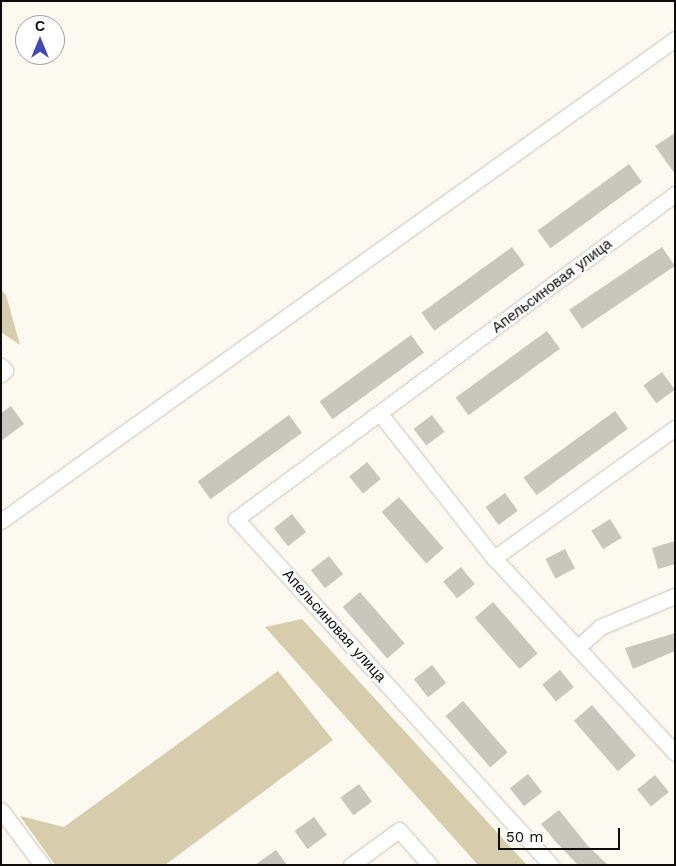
<!DOCTYPE html>
<meta charset="utf-8">
<style>
body{margin:0}
#map{position:relative;width:676px;height:866px;overflow:hidden;background:#fcf9f0;font-family:"Work Sans",sans-serif}
div>[style]{position:absolute}
.green>*{inset:0;background:#d7cdad}
.building>*{inset:0;background:#c9c6be;transform-origin:0 0}
.roads{filter:drop-shadow(0 0 1px #c5c3ba) drop-shadow(0 0 1px #c5c3ba)}
.street>*{height:15px;margin:-7.5px;padding:0 7.5px;transform-origin:7.5px;border-radius:7.5px;background:#fff}
span{translate:-50% -50%;white-space:nowrap;text-align:center;line-height:1.15;-webkit-text-stroke:4px #fff;paint-order:stroke}
.street-label{font-size:15px;color:#0e0d0b}
.frame{position:absolute;inset:0;border:2px solid #0e0d0b;pointer-events:none}
.north{position:absolute;left:15px;top:15px;width:50px;height:50px;box-sizing:border-box;background:#fff;border:1px solid #9f9e9d;border-radius:50%;rotate:0deg;font-size:14px;font-weight:700;line-height:20px;text-align:center;color:#0e0d0b}
.north::after{content:'';display:block;margin:auto;width:18px;height:22px;background:#4048bc;clip-path:polygon(50% 0,100% 100%,50% 72%,0 100%)}
.scale{position:absolute;left:498px;top:828px;width:122px;height:22px;box-sizing:border-box;border:2px solid #0e0d0b;border-top:0;padding-left:6px;font-size:15px;line-height:18px;white-space:nowrap;color:#0e0d0b;-webkit-text-stroke:4px #fff;paint-order:stroke}
</style>
<div id="map">
<div class="green">
<i style="clip-path:polygon(1px 289px,6px 295px,20px 345px,1px 332px)"></i>
<i style="clip-path:polygon(302px 619px,527px 865px,478px 865px,265px 627px)"></i>
<i style="clip-path:polygon(278px 671px,333px 740px,165px 865px,55px 865px,20px 816px,64px 827px)"></i>
</div>
<div class="building">
<i style="clip-path:polygon(675px 133px,675px 174px,655px 146px)"></i>
<i style="left:629px;top:164px;width:22px;height:113px;rotate:54deg"></i>
<i style="left:512px;top:247px;width:22px;height:112px;rotate:54deg"></i>
<i style="left:662px;top:247px;width:23px;height:112px;rotate:56deg"></i>
<i style="left:547px;top:331px;width:22px;height:113px;rotate:54deg"></i>
<i style="left:411px;top:335px;width:22px;height:113px;rotate:54deg"></i>
<i style="left:662px;top:372px;width:22px;height:23px;rotate:54deg"></i>
<i style="clip-path:polygon(11px 406px,24px 424px,1px 441px,1px 413px)"></i>
<i style="left:615px;top:411px;width:22px;height:113px;rotate:54deg"></i>
<i style="left:289px;top:415px;width:22px;height:113px;rotate:54deg"></i>
<i style="left:432px;top:415px;width:21px;height:23px;rotate:53deg"></i>
<i style="left:367px;top:462px;width:22px;height:23px;rotate:51deg"></i>
<i style="left:505px;top:493px;width:22px;height:24px;rotate:54deg"></i>
<i style="left:399px;top:497px;width:68px;height:23px;rotate:49deg"></i>
<i style="left:292px;top:514px;width:23px;height:23px;rotate:52deg"></i>
<i style="left:610px;top:519px;width:22px;height:22px;rotate:58deg"></i>
<i style="clip-path:polygon(675px 541px,675px 564px,658px 569px,652px 548px)"></i>
<i style="left:565px;top:549px;width:22px;height:22px;rotate:63deg"></i>
<i style="left:329px;top:556px;width:23px;height:23px;rotate:52deg"></i>
<i style="left:461px;top:567px;width:22px;height:23px;rotate:51deg"></i>
<i style="left:360px;top:592px;width:68px;height:23px;rotate:49deg"></i>
<i style="left:493px;top:602px;width:68px;height:24px;rotate:49deg"></i>
<i style="clip-path:polygon(675px 633px,675px 651px,633px 669px,625px 648px)"></i>
<i style="left:432px;top:665px;width:23px;height:23px;rotate:52deg"></i>
<i style="left:560px;top:670px;width:22px;height:23px;rotate:51deg"></i>
<i style="left:463px;top:701px;width:68px;height:23px;rotate:49deg"></i>
<i style="left:592px;top:705px;width:67px;height:24px;rotate:49deg"></i>
<i style="left:528px;top:774px;width:23px;height:23px;rotate:52deg"></i>
<i style="left:655px;top:775px;width:22px;height:23px;rotate:51deg"></i>
<i style="left:359px;top:784px;width:22px;height:23px;rotate:54deg"></i>
<i style="clip-path:polygon(559px 810px,588px 846px,608px 865px,578px 865px,555px 841px,541px 824px)"></i>
<i style="left:314px;top:817px;width:22px;height:24px;rotate:54deg"></i>
<i style="clip-path:polygon(276px 850px,287px 865px,255px 865px)"></i>
</div>
<div class="roads">
<div class="street">
<i style="left:1px;top:366px;width:6px;rotate:45deg"></i>
<i style="left:5px;top:370px;width:6px;rotate:135deg"></i>
<i style="left:381px;top:415px;width:182px;rotate:51.7deg"></i>
<i style="left:494px;top:558px;width:266px;rotate:47.1deg"></i>
<i style="left:1px;top:521px;width:829px;rotate:-35.57deg"></i>
<i style="left:494px;top:558px;width:223px;rotate:-35.7deg"></i>
<i style="left:577px;top:648px;width:31px;rotate:-42deg"></i>
<i style="left:600px;top:627px;width:81px;rotate:-22.5deg"></i>
<i style="left:1px;top:810px;width:69px;rotate:53.3deg"></i>
<i style="left:351px;top:865px;width:59px;rotate:-36.1deg"></i>
<i style="left:399px;top:830px;width:47px;rotate:48.5deg"></i>
<i style="left:551px;top:865px;width:468px;rotate:-132.3deg"></i>
<i style="left:236px;top:519px;width:546px;rotate:-36.51deg"></i>
</div>
</div>
<div class="street-label">
<span style="left:552px;top:286px;rotate:-37deg">Апельсиновая улица</span>
<span style="left:334px;top:626px;rotate:48deg">Апельсиновая улица</span>
</div>
<div class="frame"></div>
<div class="north">С</div>
<div class="scale">50 m</div>
</div>
